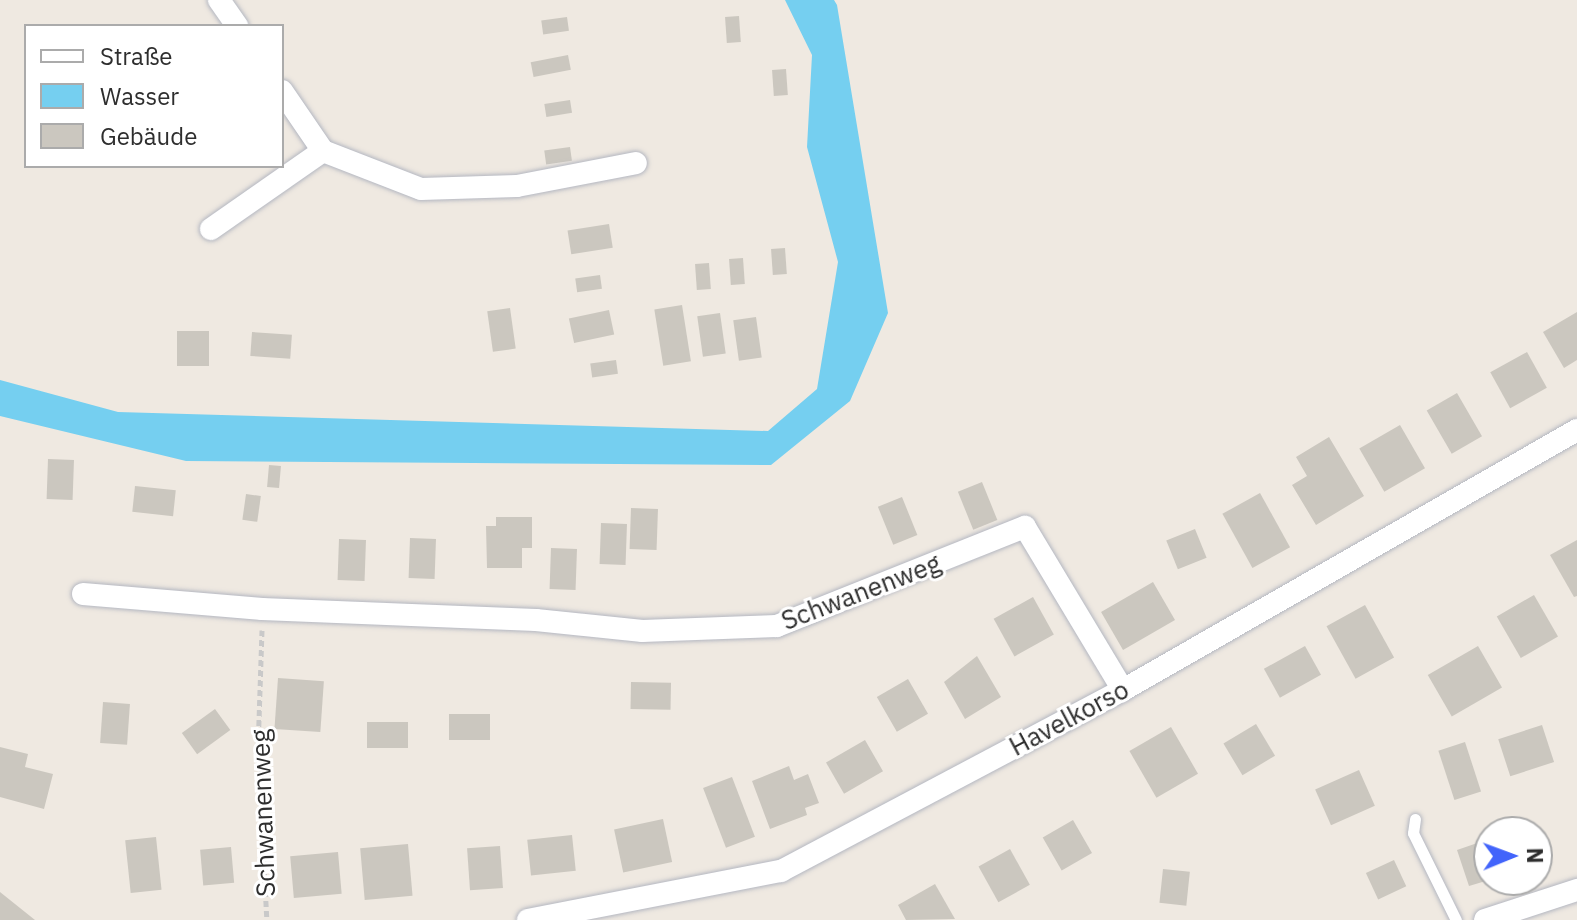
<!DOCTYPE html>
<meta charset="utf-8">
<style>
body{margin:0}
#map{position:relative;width:1577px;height:920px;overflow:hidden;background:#efe9e1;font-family:"IBM Plex Sans",sans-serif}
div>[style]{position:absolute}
.water>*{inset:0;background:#75cff0}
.building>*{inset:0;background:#cbc7bf;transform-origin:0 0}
.path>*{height:5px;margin-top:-2.5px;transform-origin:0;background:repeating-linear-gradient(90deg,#c9c9c9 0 6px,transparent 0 10px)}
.roads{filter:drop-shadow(0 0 2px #b4b7c1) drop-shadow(0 0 2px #b4b7c1)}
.lane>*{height:11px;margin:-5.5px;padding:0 5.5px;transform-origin:5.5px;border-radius:5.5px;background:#fff}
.street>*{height:22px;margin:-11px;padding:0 11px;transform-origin:11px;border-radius:11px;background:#fff}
span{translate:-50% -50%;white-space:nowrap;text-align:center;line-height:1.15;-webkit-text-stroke:6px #fff;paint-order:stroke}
.street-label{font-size:26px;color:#2e2e2e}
.legend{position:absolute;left:24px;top:24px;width:260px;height:144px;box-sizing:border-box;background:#fff;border:2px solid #ababab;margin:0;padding:10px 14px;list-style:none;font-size:24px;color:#2e2e2e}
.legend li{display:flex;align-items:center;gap:16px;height:40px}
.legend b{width:40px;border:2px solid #ababab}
.north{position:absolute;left:1473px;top:816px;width:80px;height:80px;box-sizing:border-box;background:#fff;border:2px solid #ababab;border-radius:50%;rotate:89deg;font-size:22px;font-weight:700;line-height:32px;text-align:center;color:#2e2e2e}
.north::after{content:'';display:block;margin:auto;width:28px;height:36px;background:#4264fb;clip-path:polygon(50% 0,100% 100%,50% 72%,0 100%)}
</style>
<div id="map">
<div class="water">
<i style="clip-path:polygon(785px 0,834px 0,837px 5px,888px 313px,850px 401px,771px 465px,186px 461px,0 416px,0 380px,118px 412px,768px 431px,817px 389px,838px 262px,807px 147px,812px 55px)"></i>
</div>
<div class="building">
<i style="left:739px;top:16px;width:26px;height:14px;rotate:86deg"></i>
<i style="left:567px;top:17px;width:14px;height:26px;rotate:82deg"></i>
<i style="left:568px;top:55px;width:15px;height:38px;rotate:79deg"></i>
<i style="left:786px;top:69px;width:26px;height:14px;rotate:86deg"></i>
<i style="left:570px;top:100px;width:13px;height:26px;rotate:81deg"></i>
<i style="left:570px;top:147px;width:14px;height:26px;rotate:82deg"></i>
<i style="left:609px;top:224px;width:24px;height:42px;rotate:81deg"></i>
<i style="left:785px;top:248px;width:26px;height:14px;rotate:86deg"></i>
<i style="left:743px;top:258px;width:26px;height:14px;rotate:86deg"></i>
<i style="left:709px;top:263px;width:26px;height:14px;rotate:86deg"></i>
<i style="left:600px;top:275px;width:14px;height:25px;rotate:82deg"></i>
<i style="left:682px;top:305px;width:57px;height:28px;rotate:81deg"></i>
<i style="left:510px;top:308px;width:41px;height:23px;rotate:82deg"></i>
<i style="left:609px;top:310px;width:25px;height:41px;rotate:78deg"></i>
<i style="clip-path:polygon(1577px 312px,1577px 360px,1564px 368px,1543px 332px)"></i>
<i style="left:720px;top:313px;width:41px;height:23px;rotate:82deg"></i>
<i style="left:756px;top:317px;width:41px;height:23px;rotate:82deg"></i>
<i style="left:177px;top:331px;width:32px;height:35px"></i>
<i style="left:252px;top:332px;width:40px;height:24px;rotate:4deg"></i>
<i style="left:1527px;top:352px;width:41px;height:42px;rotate:61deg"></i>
<i style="left:616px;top:360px;width:14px;height:26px;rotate:82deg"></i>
<i style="left:1457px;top:393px;width:50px;height:35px;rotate:60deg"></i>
<i style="left:1400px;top:425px;width:50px;height:47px;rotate:60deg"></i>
<i style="clip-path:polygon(1329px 437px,1364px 496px,1316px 525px,1292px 485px,1307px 476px,1296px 457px)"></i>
<i style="left:48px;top:459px;width:26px;height:40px;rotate:2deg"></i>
<i style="left:269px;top:465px;width:12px;height:22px;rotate:5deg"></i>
<i style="left:982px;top:482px;width:41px;height:26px;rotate:68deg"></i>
<i style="left:135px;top:486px;width:41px;height:26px;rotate:6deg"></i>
<i style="left:1260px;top:493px;width:62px;height:43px;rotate:61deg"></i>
<i style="left:246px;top:494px;width:15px;height:26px;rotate:8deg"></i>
<i style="left:902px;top:497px;width:41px;height:26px;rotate:68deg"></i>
<i style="left:631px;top:508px;width:27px;height:41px;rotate:2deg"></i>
<i style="clip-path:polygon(496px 517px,532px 517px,532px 548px,522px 548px,522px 568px,487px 568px,486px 526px,496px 526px)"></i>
<i style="left:601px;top:523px;width:26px;height:41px;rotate:2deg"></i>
<i style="left:1195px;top:529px;width:31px;height:31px;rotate:68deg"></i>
<i style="left:410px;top:538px;width:26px;height:40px;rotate:2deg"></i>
<i style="left:339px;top:539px;width:27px;height:41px;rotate:2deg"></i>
<i style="clip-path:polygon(1577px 540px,1577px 596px,1574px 597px,1550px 555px)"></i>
<i style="left:551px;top:548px;width:26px;height:41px;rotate:2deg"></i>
<i style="left:1153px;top:582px;width:44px;height:60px;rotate:60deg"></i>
<i style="left:1534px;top:595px;width:48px;height:43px;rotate:60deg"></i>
<i style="left:1033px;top:597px;width:43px;height:45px;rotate:61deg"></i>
<i style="left:1365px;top:605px;width:60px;height:44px;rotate:61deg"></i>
<i style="left:1305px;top:646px;width:33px;height:47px;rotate:61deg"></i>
<i style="left:1478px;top:646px;width:48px;height:58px;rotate:60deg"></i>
<i style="clip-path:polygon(977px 656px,1001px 697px,965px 719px,944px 682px)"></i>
<i style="left:278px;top:678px;width:46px;height:51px;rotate:4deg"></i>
<i style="left:908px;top:679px;width:40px;height:36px;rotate:60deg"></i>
<i style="left:631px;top:682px;width:40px;height:27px;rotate:1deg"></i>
<i style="left:103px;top:702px;width:27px;height:41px;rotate:4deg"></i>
<i style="left:215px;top:709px;width:26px;height:41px;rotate:54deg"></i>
<i style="left:449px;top:714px;width:41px;height:26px"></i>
<i style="left:367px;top:722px;width:41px;height:26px"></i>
<i style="left:1256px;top:724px;width:37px;height:38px;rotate:59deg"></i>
<i style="left:1542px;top:725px;width:39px;height:46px;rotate:72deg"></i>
<i style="left:1171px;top:727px;width:54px;height:48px;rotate:60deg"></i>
<i style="left:865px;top:740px;width:36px;height:45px;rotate:60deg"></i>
<i style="left:1465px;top:742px;width:52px;height:28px;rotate:72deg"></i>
<i style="clip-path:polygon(0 747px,28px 754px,25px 767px,53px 774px,44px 809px,0 797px)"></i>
<i style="clip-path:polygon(789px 766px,794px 780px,808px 774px,819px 803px,805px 808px,807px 815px,770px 829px,752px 781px)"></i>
<i style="left:1359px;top:770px;width:39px;height:48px;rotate:66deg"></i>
<i style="left:732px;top:777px;width:64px;height:31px;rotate:69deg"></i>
<i style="left:663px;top:819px;width:44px;height:50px;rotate:78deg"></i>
<i style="left:1073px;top:820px;width:38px;height:35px;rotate:60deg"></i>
<i style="left:572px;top:835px;width:36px;height:45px;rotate:84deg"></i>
<i style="left:156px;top:837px;width:53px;height:31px;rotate:84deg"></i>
<i style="clip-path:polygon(1489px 839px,1489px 880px,1469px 886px,1457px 850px)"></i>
<i style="left:408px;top:844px;width:52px;height:48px;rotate:85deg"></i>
<i style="left:500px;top:846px;width:42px;height:33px;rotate:86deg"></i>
<i style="left:231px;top:847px;width:36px;height:31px;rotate:85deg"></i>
<i style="left:1010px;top:849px;width:41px;height:36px;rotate:61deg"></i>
<i style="left:338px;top:852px;width:42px;height:48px;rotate:85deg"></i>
<i style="left:1394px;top:860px;width:29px;height:31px;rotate:65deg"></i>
<i style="left:1163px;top:869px;width:27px;height:34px;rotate:6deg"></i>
<i style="clip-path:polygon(935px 884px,955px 919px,906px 920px,898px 905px)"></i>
<i style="clip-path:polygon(0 892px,35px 920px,0 920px)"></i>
</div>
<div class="path">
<i style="left:262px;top:630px;width:121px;rotate:91.9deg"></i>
<i style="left:258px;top:751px;width:169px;rotate:87deg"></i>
</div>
<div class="roads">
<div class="lane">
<i style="left:1415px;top:819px;width:14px;rotate:98deg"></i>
<i style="left:1413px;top:833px;width:97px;rotate:63.7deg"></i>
</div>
<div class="street">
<i style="left:219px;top:0;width:32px;rotate:55deg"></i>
<i style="left:282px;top:91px;width:73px;rotate:55.7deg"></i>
<i style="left:323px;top:151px;width:105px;rotate:21.2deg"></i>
<i style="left:421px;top:189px;width:96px;rotate:-1.8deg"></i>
<i style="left:517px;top:186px;width:121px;rotate:-10.9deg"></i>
<i style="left:211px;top:229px;width:136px;rotate:-34.9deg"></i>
<i style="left:83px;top:594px;width:180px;rotate:4.8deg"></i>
<i style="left:262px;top:609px;width:274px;rotate:2.3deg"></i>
<i style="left:536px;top:620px;width:107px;rotate:5.9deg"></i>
<i style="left:642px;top:631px;width:135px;rotate:-2.1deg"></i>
<i style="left:777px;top:626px;width:267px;rotate:-21.8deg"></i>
<i style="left:1025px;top:527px;width:190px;rotate:59deg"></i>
<i style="left:528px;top:920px;width:258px;rotate:-11deg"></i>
<i style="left:781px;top:871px;width:387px;rotate:-27.9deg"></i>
<i style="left:1123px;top:690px;width:523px;rotate:-29.8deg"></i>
<i style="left:1485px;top:920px;width:97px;rotate:-18.1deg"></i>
</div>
</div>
<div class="street-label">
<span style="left:861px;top:592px;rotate:-21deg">Schwanenweg</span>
<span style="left:1069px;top:718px;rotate:-28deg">Havelkorso</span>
<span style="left:263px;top:813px;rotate:-92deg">Schwanenweg</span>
</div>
<ul class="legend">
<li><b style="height:10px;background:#fff"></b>Straße</li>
<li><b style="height:22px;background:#75cff0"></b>Wasser</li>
<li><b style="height:22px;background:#cbc7bf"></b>Gebäude</li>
</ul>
<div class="north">N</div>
</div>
